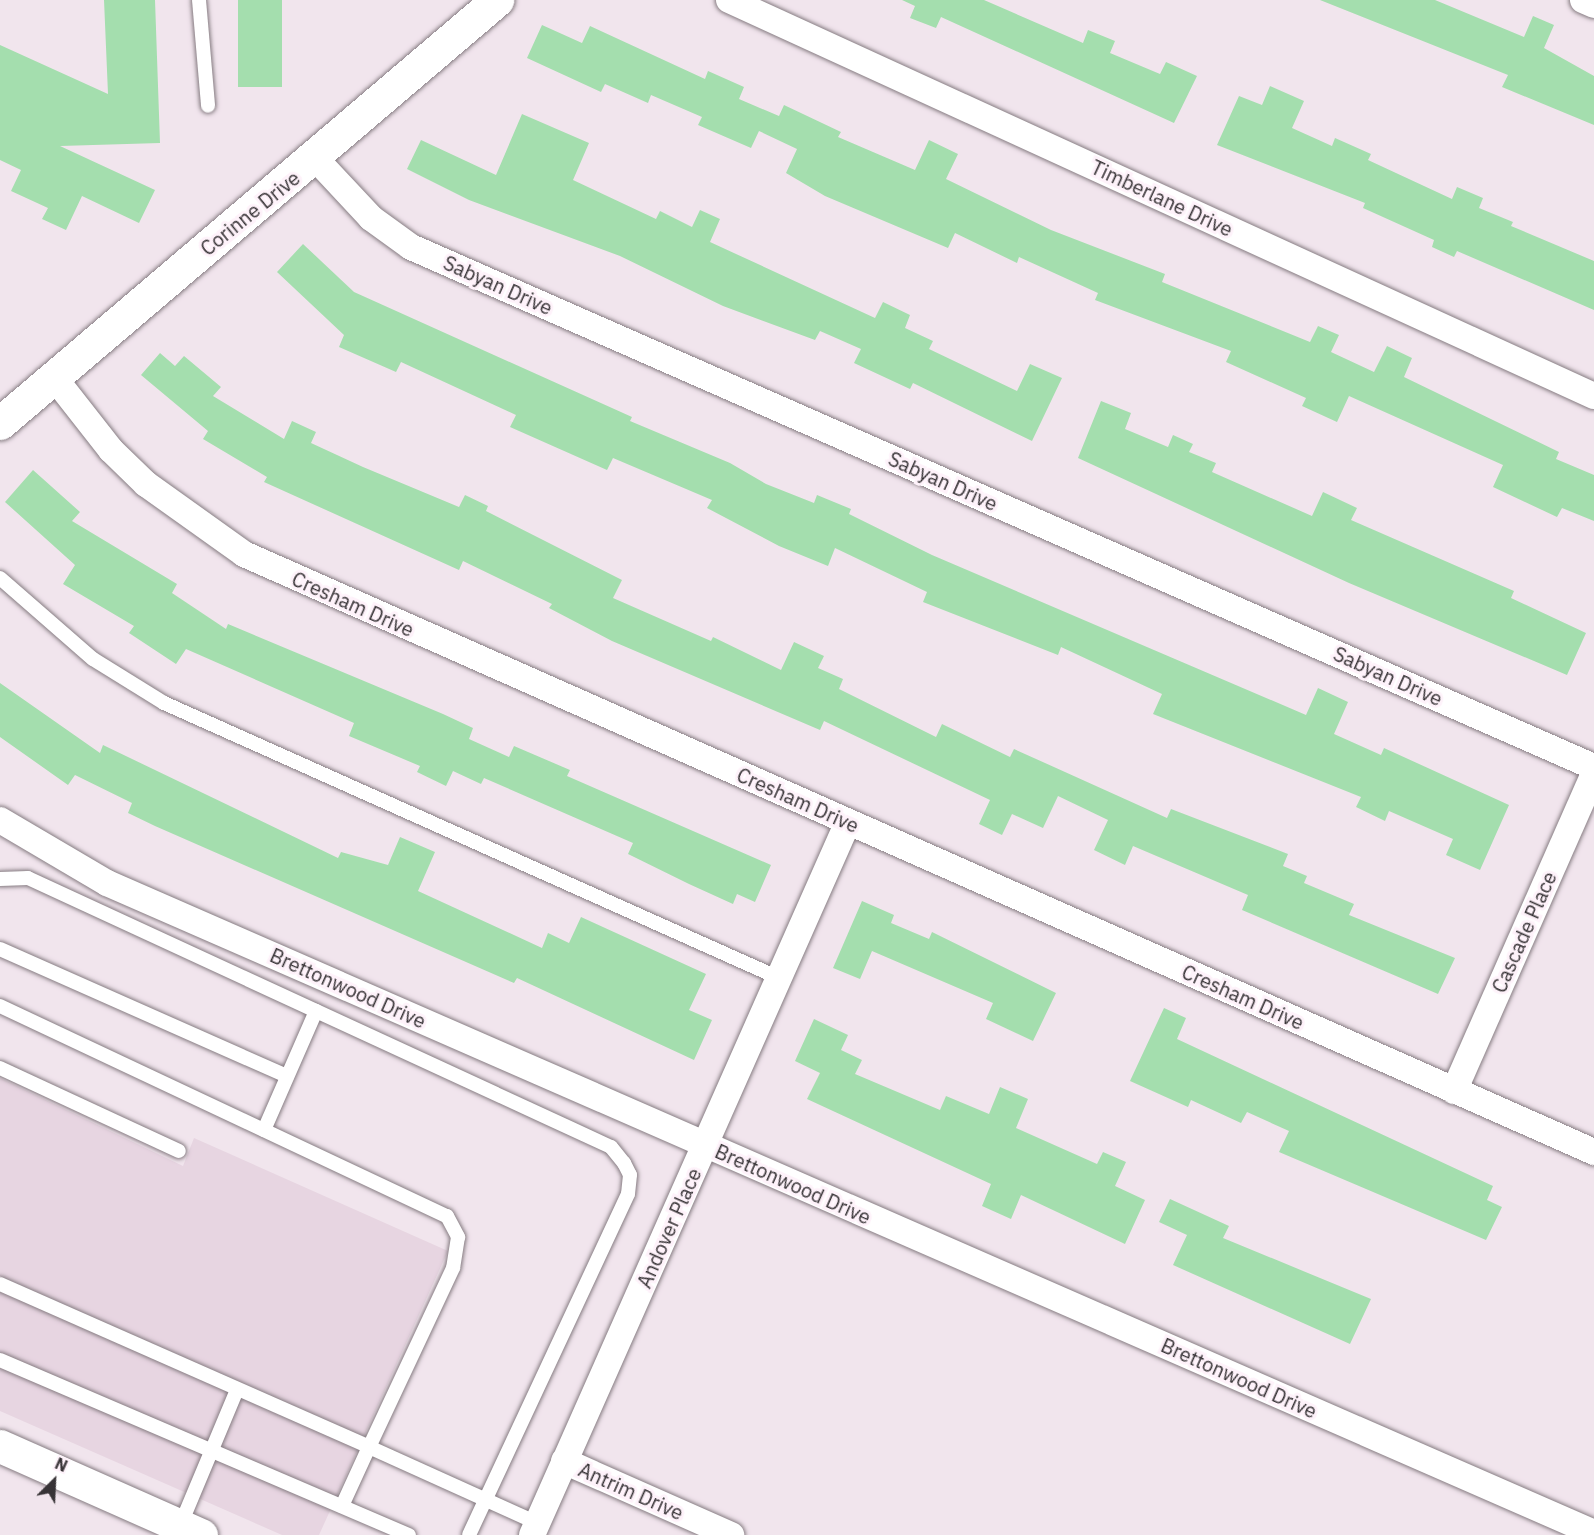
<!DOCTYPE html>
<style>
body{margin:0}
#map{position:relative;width:1594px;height:1535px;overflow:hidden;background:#f1e5ed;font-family:"IBM Plex Sans",sans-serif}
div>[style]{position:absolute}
.built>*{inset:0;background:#e7d5e1}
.building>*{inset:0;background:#a4deae;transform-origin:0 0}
.roads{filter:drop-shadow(0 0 2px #867c82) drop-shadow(0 0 2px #867c82)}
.lane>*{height:14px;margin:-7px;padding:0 7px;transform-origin:7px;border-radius:7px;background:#fff}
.street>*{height:26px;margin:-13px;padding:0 13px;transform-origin:13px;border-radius:13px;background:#fff}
.secondary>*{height:33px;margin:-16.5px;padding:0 16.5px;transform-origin:16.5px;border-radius:16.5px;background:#fff}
span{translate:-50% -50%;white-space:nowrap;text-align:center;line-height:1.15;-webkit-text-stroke:6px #fef2fa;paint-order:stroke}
.street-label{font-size:20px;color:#373336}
.north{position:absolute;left:24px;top:1451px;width:60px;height:60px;-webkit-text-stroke:4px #fef2fa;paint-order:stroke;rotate:24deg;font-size:16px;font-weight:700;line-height:24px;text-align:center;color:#373336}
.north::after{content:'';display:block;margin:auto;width:21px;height:27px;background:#373336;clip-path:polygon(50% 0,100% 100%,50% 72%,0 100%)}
</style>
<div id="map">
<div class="built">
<i style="clip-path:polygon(0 1078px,183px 1166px,194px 1138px,448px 1251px,319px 1535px,282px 1535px,0 1411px)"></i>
</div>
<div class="building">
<i style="clip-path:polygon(104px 0,155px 0,160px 143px,60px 146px,155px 190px,139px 223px,82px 196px,66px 230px,42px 219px,48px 208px,11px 191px,21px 170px,0 160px,0 45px,108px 94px)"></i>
<i style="left:238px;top:0;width:44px;height:87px"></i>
<i style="clip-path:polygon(902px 0,984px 0,1083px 43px,1088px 30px,1115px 41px,1110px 53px,1160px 74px,1166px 62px,1197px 76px,1174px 123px,941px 17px,936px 28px,910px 18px,915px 6px)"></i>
<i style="clip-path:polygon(1320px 0,1435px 0,1524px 37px,1533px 16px,1554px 25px,1544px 48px,1594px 76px,1594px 125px,1502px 87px,1508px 75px)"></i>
<i style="clip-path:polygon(542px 25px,582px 43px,590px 26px,705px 79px,708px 71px,744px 87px,739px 99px,779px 116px,784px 105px,841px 132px,838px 137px,915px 170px,929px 140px,958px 154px,946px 179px,1051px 230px,1165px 274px,1162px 282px,1310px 342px,1318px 326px,1339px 335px,1331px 352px,1374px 372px,1387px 346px,1412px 358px,1404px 377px,1559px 452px,1556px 459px,1594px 475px,1594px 521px,1562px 508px,1557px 517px,1493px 487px,1503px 465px,1349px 396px,1337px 422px,1302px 406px,1306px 398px,1226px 362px,1231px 351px,1095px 300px,1098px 293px,1019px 257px,1017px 263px,955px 233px,948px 248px,825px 196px,786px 173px,797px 149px,759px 131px,751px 148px,698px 125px,702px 117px,651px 95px,648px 103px,605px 84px,601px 92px,527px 58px)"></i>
<i style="clip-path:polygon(1270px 86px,1304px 101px,1292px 128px,1332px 146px,1335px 138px,1371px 154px,1368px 160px,1452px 199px,1457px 187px,1483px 198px,1479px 208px,1513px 222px,1511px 226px,1594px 261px,1594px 310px,1457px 251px,1454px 257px,1432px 247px,1434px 240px,1363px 208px,1365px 203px,1217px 145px,1239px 96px,1262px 105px)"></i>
<i style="clip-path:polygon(522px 114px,589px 143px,573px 180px,656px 219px,660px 211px,692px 227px,700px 210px,720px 219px,710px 242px,875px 318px,883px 302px,910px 315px,905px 328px,933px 341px,929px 349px,1017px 391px,1030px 364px,1062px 378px,1032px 441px,913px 383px,910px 389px,854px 363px,861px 349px,820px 331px,815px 340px,723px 306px,620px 256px,469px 200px,407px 169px,421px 140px,496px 175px)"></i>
<i style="clip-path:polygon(303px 244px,354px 292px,632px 417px,630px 421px,730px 463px,766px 484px,814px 503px,817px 495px,851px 509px,849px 514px,932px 555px,1306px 715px,1318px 688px,1348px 702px,1334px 734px,1381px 755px,1384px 748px,1509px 805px,1480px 870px,1446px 855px,1453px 839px,1389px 811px,1385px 821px,1356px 807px,1361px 797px,1153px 714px,1162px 694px,1061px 647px,1058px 655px,923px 602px,927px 592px,835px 548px,828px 566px,779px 546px,707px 508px,712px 500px,613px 458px,607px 470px,510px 427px,516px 415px,401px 362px,396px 372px,339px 347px,344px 335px,277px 272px)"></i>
<i style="clip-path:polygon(160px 353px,175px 366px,184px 356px,221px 387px,213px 396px,284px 439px,292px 421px,316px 432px,311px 443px,363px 467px,459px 507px,465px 495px,488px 506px,486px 511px,622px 580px,613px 598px,711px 641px,713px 637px,781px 670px,794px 642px,824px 656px,818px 668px,843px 679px,839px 689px,936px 737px,942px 724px,1010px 757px,1014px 749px,1167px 818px,1171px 809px,1288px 854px,1283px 866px,1307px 876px,1304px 883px,1354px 904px,1349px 915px,1455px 958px,1438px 994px,1242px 910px,1248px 895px,1133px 846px,1125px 865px,1094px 850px,1108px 820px,1058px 796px,1043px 828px,1012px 814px,1002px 835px,979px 824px,990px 800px,824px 721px,820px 730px,612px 641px,549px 608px,552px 604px,463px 561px,459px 570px,264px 482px,267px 477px,203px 439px,208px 431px,141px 375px)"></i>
<i style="clip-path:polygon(1101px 401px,1131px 413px,1125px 429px,1168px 447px,1173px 435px,1193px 444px,1189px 452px,1216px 463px,1212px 472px,1312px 516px,1323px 492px,1357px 508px,1351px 520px,1514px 591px,1511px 598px,1586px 633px,1567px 675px,1349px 583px,1078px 458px)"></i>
<i style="clip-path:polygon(33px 470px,80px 512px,72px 521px,177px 584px,172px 593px,226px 629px,228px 624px,443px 714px,473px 728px,469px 739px,509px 757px,514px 746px,570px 770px,567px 776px,771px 865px,755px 902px,737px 894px,733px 904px,689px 884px,628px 854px,633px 843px,484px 778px,481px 784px,453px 771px,446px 786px,417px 772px,420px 766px,349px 736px,354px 723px,186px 649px,176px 664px,129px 633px,134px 626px,63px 584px,75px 565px,5px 502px)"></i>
<i style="clip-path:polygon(0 683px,100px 753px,103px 745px,338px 858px,341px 852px,388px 865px,400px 837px,435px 852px,418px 891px,542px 948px,548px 933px,569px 943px,581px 917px,706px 974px,689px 1010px,712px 1020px,694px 1060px,517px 978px,514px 983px,155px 826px,128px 813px,132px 803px,75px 775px,68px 785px,0 737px)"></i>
<i style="clip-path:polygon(862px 901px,894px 915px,891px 923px,929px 939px,932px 932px,1056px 993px,1033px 1041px,986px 1019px,993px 1003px,872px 951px,860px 979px,833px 968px)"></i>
<i style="clip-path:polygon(1164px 1008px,1186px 1018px,1177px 1039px,1493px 1186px,1487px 1200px,1502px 1207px,1486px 1240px,1279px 1152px,1289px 1131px,1247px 1112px,1241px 1123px,1191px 1100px,1188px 1107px,1130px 1081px)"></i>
<i style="clip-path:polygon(814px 1019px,848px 1035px,841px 1050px,862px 1060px,855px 1074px,940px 1110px,946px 1096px,989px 1114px,1000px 1087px,1028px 1099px,1016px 1128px,1097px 1164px,1103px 1152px,1126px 1162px,1115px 1186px,1145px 1200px,1125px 1244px,1021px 1195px,1011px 1219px,982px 1206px,991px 1184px,807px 1099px,820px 1073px,795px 1061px)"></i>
<i style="clip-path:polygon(1170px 1199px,1229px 1226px,1223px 1238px,1371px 1299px,1350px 1344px,1173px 1265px,1187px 1235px,1159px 1222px)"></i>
</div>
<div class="roads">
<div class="lane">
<i style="left:199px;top:0;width:106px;rotate:85.1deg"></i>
<i style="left:0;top:578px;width:123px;rotate:41.1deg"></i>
<i style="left:93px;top:659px;width:84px;rotate:31.8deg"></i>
<i style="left:164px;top:703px;width:674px;rotate:24.09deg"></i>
<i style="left:0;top:879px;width:28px;rotate:-2deg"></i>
<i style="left:28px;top:878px;width:642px;rotate:24.77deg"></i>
<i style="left:611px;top:1147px;width:21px;rotate:51deg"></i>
<i style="left:624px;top:1163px;width:13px;rotate:63deg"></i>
<i style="left:630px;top:1175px;width:19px;rotate:96deg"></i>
<i style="left:628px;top:1194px;width:376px;rotate:115deg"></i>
<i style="left:0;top:949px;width:314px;rotate:23.9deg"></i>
<i style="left:0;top:1006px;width:494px;rotate:25.2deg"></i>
<i style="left:447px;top:1216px;width:24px;rotate:62deg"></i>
<i style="left:458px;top:1237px;width:31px;rotate:99deg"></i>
<i style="left:453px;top:1268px;width:198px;rotate:115.1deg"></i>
<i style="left:369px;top:1447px;width:184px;rotate:24.3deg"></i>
<i style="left:0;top:1068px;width:197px;rotate:24.9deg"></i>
<i style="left:264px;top:1130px;width:130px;rotate:-66.4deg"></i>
<i style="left:0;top:1284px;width:403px;rotate:23.8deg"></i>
<i style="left:369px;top:1447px;width:65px;rotate:114.6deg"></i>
<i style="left:0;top:1360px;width:445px;rotate:23.2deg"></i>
<i style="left:180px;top:1526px;width:147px;rotate:-67.3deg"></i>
</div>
<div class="street">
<i style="left:729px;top:0;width:951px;rotate:24.6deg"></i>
<i style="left:1583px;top:0;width:12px;rotate:24deg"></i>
<i style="left:316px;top:159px;width:81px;rotate:47deg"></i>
<i style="left:371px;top:218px;width:49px;rotate:35.9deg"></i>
<i style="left:411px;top:247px;width:1292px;rotate:23.73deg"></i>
<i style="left:53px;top:376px;width:94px;rotate:51.9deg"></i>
<i style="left:111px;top:450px;width:49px;rotate:44.2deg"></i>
<i style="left:146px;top:484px;width:120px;rotate:35.5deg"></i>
<i style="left:244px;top:554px;width:1477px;rotate:23.89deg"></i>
<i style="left:0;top:820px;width:124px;rotate:30.5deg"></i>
<i style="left:107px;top:883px;width:1623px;rotate:23.61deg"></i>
<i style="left:1454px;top:1091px;width:347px;rotate:-66.2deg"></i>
<i style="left:564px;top:1461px;width:183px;rotate:23.9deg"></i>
<i style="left:532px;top:1535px;width:780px;rotate:-66.1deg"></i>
</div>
<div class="secondary">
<i style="left:0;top:423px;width:653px;rotate:-40.4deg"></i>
<i style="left:0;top:1446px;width:220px;rotate:23.9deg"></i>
</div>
</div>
<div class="street-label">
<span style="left:1162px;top:198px;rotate:25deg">Timberlane Drive</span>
<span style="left:250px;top:213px;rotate:-39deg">Corinne Drive</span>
<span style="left:498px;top:285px;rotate:24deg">Sabyan Drive</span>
<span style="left:943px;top:481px;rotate:24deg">Sabyan Drive</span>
<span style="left:353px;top:604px;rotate:24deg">Cresham Drive</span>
<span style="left:1388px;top:676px;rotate:24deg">Sabyan Drive</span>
<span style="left:798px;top:800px;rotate:24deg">Cresham Drive</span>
<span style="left:1524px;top:932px;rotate:-66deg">Cascade Place</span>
<span style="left:348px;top:988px;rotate:24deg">Brettonwood Drive</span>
<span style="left:1243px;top:997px;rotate:24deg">Cresham Drive</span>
<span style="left:793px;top:1184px;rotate:24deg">Brettonwood Drive</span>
<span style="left:669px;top:1228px;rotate:-66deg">Andover Place</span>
<span style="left:1239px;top:1378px;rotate:24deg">Brettonwood Drive</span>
<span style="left:631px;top:1491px;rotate:24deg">Antrim Drive</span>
</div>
<div class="north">N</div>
</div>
